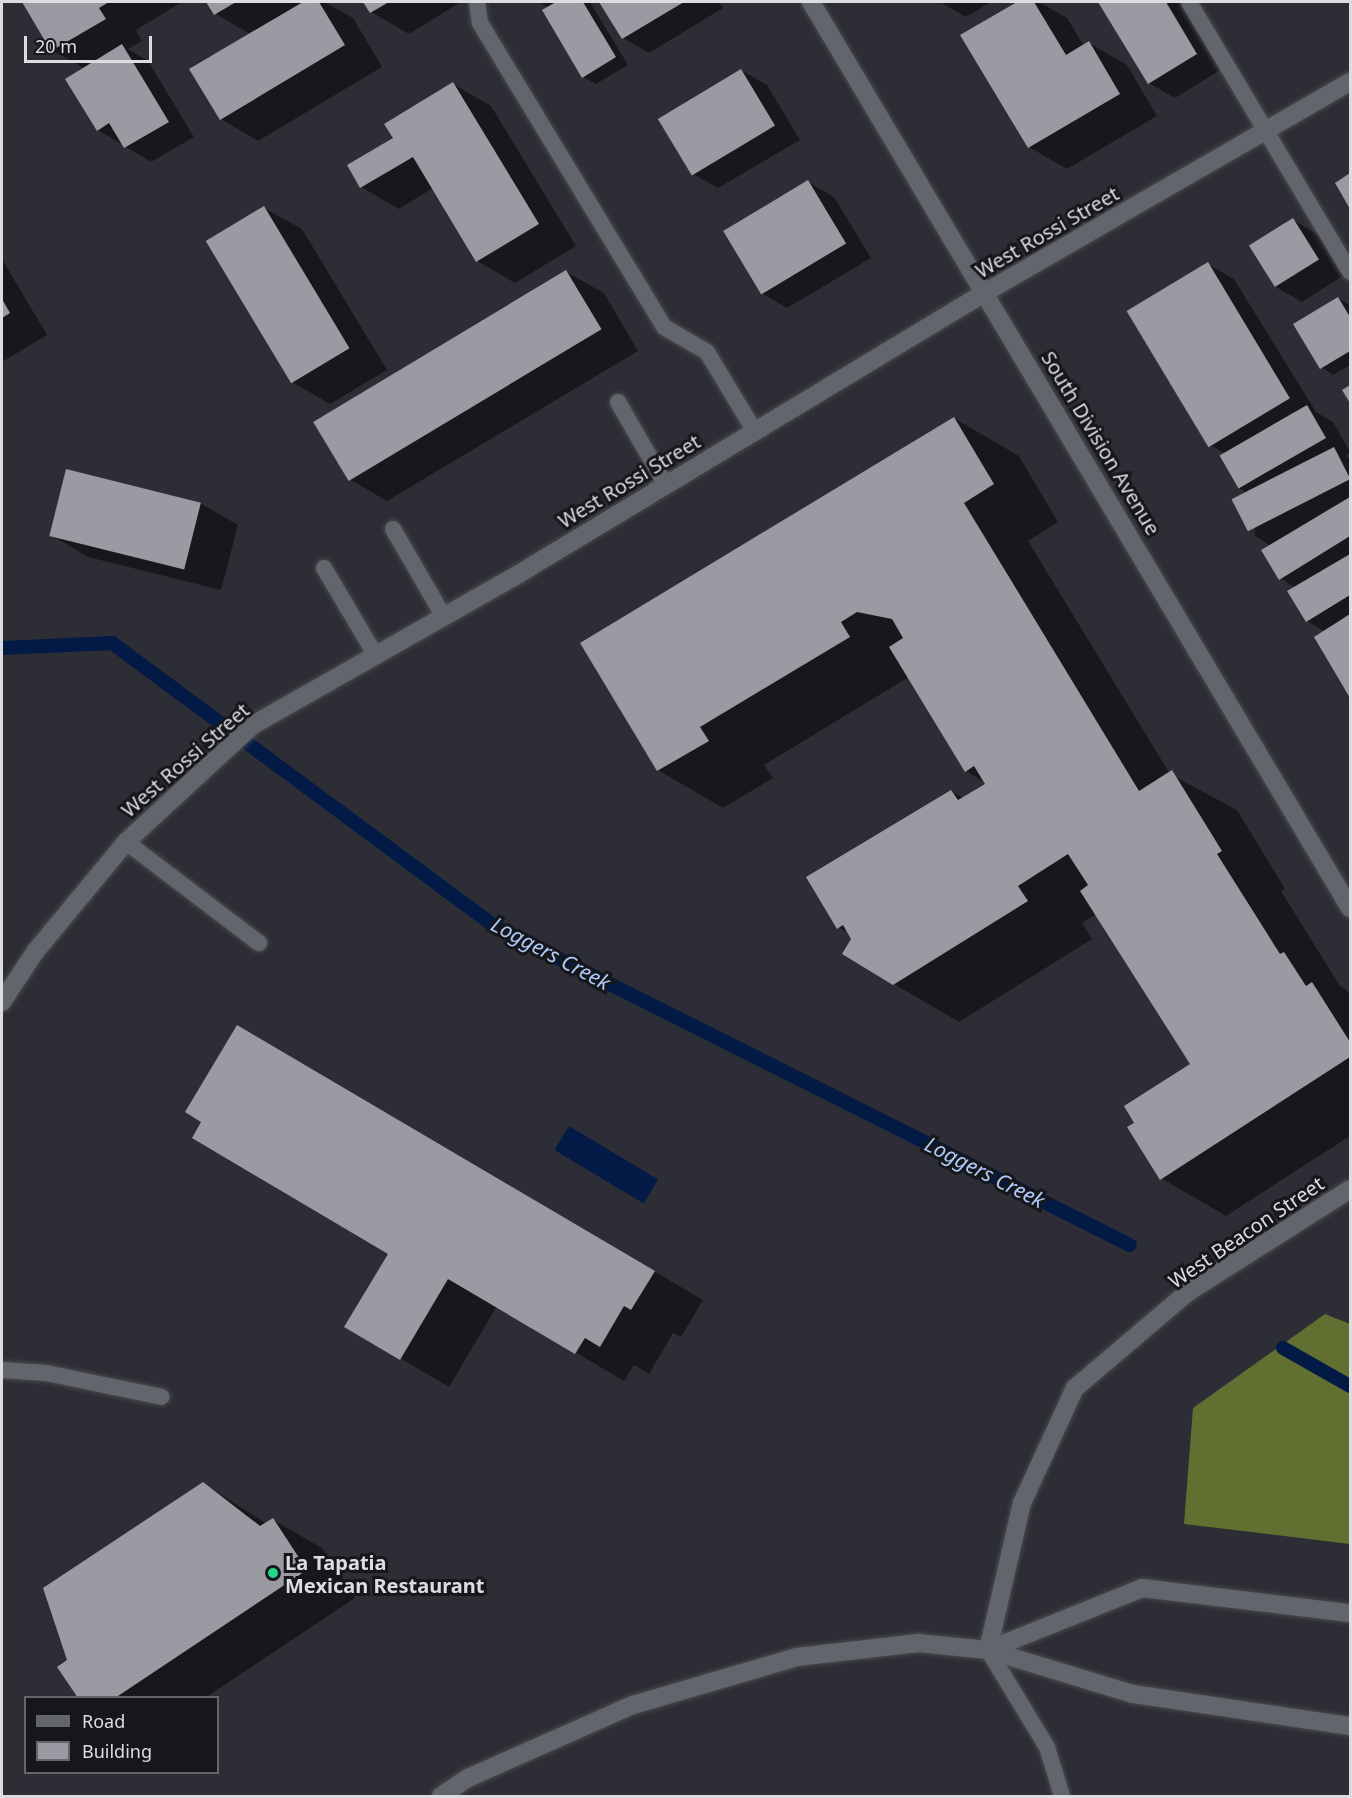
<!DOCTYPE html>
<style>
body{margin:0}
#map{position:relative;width:1352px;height:1798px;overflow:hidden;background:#2d2e35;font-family:"Noto Sans",sans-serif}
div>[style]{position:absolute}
.forest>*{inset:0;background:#617030}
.water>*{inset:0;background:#031a47;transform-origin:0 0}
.shadow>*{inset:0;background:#0007}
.stream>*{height:14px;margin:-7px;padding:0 7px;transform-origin:7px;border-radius:7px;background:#031a47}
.building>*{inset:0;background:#9a9ba2;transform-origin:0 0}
.roads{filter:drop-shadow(0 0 2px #494a4f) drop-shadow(0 0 2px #494a4f)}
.lane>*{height:16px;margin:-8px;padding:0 8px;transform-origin:8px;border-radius:8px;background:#63656c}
.street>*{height:18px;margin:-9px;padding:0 9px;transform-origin:9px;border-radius:9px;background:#63656c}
.secondary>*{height:18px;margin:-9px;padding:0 9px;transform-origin:9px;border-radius:9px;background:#63656c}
.dots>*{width:16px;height:16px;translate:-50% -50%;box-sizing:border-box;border:3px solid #16171a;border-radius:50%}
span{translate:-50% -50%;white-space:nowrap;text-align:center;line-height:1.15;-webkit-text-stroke:6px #16171a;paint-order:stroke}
.street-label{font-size:20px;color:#dcdde1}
.poi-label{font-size:20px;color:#dcdde1;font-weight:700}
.left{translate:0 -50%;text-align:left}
.water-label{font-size:21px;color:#aec9f8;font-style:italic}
.frame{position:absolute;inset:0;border:3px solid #dcdde1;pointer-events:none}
.legend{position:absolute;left:24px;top:1696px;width:195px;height:78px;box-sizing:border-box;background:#16171a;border:2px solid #65666a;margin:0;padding:8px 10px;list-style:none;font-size:18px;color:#dcdde1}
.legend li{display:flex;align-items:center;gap:12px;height:30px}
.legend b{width:30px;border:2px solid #65666a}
.scale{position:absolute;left:24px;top:36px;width:128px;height:27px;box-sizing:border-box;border:3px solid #dcdde1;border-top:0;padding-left:8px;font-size:18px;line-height:21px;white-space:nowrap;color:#dcdde1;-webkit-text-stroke:4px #16171a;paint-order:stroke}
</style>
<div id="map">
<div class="forest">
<i style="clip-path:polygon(1325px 1314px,1350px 1324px,1350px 1544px,1184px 1524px,1193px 1408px)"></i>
</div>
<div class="water">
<i style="left:569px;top:1126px;width:104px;height:28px;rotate:31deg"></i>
</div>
<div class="shadow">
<i style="clip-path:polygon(24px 2px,182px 2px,136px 30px,142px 41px,128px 49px,148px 61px,194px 137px,151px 162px,98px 130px,85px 69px,52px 50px)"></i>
<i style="clip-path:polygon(208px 2px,324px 2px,353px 18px,382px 67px,258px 141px,221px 119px,250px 34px,216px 14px)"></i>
<i style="clip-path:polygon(365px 2px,461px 2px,409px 34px,371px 12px)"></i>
<i style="clip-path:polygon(539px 2px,590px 2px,628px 65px,596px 84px,583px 77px,549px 8px)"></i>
<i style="clip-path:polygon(601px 2px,719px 2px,723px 8px,649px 53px,623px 38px)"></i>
<i style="clip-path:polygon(940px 2px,991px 2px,966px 17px)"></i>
<i style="clip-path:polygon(1020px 2px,1039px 2px,1067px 18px,1084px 46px,1089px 43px,1127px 65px,1157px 116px,1067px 169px,1029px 147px,962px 35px)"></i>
<i style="clip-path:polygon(1100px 2px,1182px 2px,1222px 69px,1175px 98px,1149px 83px)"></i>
<i style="clip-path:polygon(741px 70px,767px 85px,800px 140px,718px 188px,693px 174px)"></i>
<i style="clip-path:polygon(453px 84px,491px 106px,576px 246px,515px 283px,477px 261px,433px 188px,399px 209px,361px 187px,395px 138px)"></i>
<i style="clip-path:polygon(808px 182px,834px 197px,871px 258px,787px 308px,761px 293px)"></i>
<i style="clip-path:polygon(264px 208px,302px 229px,387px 370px,330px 404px,292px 382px)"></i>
<i style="clip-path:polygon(1293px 220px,1319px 235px,1344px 275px,1302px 302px,1276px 287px)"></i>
<i style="clip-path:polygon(2px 259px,47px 335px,2px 362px)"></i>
<i style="clip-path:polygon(1208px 264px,1234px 279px,1316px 412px,1333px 422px,1350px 452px,1346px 456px,1350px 459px,1350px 695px,1316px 637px,1325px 632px,1307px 621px,1296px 588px,1280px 578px,1271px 546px,1255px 536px,1254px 497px,1240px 489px,1227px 455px,1212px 446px)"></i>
<i style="clip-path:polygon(566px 272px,604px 293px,638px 351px,387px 501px,349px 479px)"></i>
<i style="clip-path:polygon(1338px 298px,1350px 305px,1350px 365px,1333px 375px,1321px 367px)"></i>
<i style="clip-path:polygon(954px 418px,1019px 456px,1058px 522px,1028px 541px,1170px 774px,1237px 810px,1285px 889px,1281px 891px,1340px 986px,1350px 993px,1350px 1136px,1226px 1216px,1161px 1178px,1136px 1123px,1192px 1065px,1096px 914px,1082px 923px,1092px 939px,959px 1022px,894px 984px,849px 933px,838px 927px,951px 791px,963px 798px,987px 784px,966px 771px,909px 677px,764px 765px,773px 778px,723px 808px,658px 770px,582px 644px)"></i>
<i style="clip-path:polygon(200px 503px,238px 525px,221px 590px,88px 557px,51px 535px)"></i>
<i style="clip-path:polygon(286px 1055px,703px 1300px,681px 1337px,673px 1333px,649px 1374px,634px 1365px,624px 1381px,497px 1306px,449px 1387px,346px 1326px,390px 1254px)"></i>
<i style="clip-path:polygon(203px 1483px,267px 1524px,273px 1520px,322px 1548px,355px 1598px,205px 1698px,79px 1698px,69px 1661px)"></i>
</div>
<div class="stream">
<i style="left:2px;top:648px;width:110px;rotate:-2.6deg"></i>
<i style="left:112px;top:643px;width:478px;rotate:36.5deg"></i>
<i style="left:496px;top:927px;width:709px;rotate:26.64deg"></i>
<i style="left:1283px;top:1348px;width:77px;rotate:29.6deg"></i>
</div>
<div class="building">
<i style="clip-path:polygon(22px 2px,109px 2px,99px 8px,106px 19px,51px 51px)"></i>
<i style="clip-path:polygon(206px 2px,236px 2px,214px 15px)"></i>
<i style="clip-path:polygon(303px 2px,319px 2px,345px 45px,220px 120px,189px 69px)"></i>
<i style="clip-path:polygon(363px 2px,389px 2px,370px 13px)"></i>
<i style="clip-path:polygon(556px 2px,583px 2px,616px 57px,582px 78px,542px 10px)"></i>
<i style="clip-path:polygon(599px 2px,684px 2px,622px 39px)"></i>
<i style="clip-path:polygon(1017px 2px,1034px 2px,1066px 55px,1089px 41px,1120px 94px,1028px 148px,960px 35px)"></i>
<i style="clip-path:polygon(1098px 2px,1166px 2px,1197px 54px,1148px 84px)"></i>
<i style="clip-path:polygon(122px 44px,169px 122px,124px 148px,109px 123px,97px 131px,65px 79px)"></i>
<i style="left:741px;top:69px;width:66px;height:97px;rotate:59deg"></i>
<i style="clip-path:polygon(453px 82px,539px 224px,476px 262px,413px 157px,360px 188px,347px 165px,393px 138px,384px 124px)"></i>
<i style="clip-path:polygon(1350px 173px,1350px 209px,1335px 183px)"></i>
<i style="left:808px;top:180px;width:74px;height:99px;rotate:59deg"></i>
<i style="left:264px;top:206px;width:166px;height:68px;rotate:59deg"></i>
<i style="left:1293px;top:218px;width:49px;height:52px;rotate:58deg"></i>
<i style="left:1208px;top:262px;width:159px;height:95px;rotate:59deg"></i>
<i style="left:566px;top:270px;width:69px;height:295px;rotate:59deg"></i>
<i style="clip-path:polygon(1338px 297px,1350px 317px,1350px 351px,1320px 369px,1293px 324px)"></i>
<i style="clip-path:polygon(2px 299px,10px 313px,2px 318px)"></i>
<i style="clip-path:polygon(1350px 385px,1350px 403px,1342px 390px)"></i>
<i style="left:1307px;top:405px;width:38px;height:101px;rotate:60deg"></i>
<i style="clip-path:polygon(954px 417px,994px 484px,964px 503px,1139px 791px,1172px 770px,1222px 851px,1217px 854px,1280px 954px,1284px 952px,1306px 986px,1312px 982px,1350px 1042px,1350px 1057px,1160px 1180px,1127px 1127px,1134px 1123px,1124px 1106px,1190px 1064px,1080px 891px,1088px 885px,1068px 854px,1018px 886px,1028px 901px,893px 985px,842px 954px,851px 939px,843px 925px,837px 929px,806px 877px,951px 790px,958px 800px,985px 784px,974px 766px,965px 772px,889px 647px,903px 638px,892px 619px,857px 612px,841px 622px,850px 637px,700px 727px,709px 741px,657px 771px,580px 643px)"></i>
<i style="left:1334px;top:447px;width:36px;height:115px;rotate:63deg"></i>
<i style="left:66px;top:469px;width:139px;height:69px;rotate:14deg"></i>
<i style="clip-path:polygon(1350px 497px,1350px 536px,1279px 580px,1261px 550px)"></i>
<i style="clip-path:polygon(1350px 554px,1350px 595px,1306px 622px,1287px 591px)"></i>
<i style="clip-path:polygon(1350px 614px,1350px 698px,1314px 637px)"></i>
<i style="clip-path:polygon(237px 1025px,655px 1271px,631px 1310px,624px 1306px,600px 1347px,585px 1338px,575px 1354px,448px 1279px,400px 1360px,344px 1327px,388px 1254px,192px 1138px,201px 1122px,185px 1112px)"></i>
<i style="clip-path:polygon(203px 1482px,260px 1526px,273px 1518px,307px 1570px,115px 1698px,78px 1698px,57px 1667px,67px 1660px,43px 1588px)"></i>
</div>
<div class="roads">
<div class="lane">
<i style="left:477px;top:2px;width:21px;rotate:82deg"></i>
<i style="left:480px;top:23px;width:355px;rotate:58.8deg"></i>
<i style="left:664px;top:327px;width:50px;rotate:30.2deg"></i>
<i style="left:707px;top:352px;width:93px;rotate:59deg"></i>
<i style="left:1189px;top:2px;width:314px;rotate:59.2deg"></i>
<i style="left:618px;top:402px;width:96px;rotate:60deg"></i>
<i style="left:393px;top:529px;width:102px;rotate:59.9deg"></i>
<i style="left:324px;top:568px;width:102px;rotate:59.4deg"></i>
<i style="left:126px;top:842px;width:167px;rotate:37.2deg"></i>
<i style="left:2px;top:1370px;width:44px;rotate:3.9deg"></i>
<i style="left:46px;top:1373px;width:118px;rotate:11.7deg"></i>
<i style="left:988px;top:1650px;width:114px;rotate:58.7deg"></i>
<i style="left:1047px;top:1747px;width:51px;rotate:73deg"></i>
</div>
<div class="street">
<i style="left:811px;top:2px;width:1054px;rotate:59.25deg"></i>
<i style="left:2px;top:1002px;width:60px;rotate:-56.6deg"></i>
<i style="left:35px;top:952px;width:143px;rotate:-50.4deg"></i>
<i style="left:126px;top:842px;width:173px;rotate:-42.7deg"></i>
<i style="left:253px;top:725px;width:298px;rotate:-29.6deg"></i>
<i style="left:512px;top:578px;width:554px;rotate:-31.11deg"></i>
<i style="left:986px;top:292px;width:420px;rotate:-30deg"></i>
</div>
<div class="secondary">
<i style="left:988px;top:1650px;width:151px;rotate:-77deg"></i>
<i style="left:1022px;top:1503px;width:127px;rotate:-65.3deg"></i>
<i style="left:1075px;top:1388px;width:148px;rotate:-40.3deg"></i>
<i style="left:1188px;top:1292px;width:192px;rotate:-32.4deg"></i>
<i style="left:988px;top:1650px;width:166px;rotate:-21.9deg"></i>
<i style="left:1142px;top:1588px;width:209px;rotate:6.9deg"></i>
<i style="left:441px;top:1796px;width:32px;rotate:-34deg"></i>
<i style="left:468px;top:1778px;width:180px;rotate:-23.9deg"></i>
<i style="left:633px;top:1705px;width:171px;rotate:-16.3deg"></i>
<i style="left:797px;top:1657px;width:122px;rotate:-6.6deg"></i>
<i style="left:918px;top:1643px;width:70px;rotate:5.7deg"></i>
<i style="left:988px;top:1650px;width:152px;rotate:16.9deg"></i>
<i style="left:1133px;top:1694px;width:219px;rotate:8.4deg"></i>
</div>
</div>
<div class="dots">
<i style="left:273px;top:1573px;background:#1dd988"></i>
</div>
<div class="street-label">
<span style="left:1047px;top:232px;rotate:-30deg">West Rossi Street</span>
<span style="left:1101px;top:443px;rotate:59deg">South Division Avenue</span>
<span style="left:629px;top:481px;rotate:-31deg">West Rossi Street</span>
<span style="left:185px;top:760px;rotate:-41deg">West Rossi Street</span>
<span style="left:1246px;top:1232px;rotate:-34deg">West Beacon Street</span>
</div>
<div class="poi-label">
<span class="left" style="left:285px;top:1574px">La Tapatia<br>Mexican Restaurant</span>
</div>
<div class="water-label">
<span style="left:551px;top:953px;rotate:28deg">Loggers Creek</span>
<span style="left:985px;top:1172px;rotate:27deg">Loggers Creek</span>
</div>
<div class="frame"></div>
<ul class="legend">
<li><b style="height:8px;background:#63656c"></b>Road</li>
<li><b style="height:16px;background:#9a9ba2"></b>Building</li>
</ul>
<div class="scale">20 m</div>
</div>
